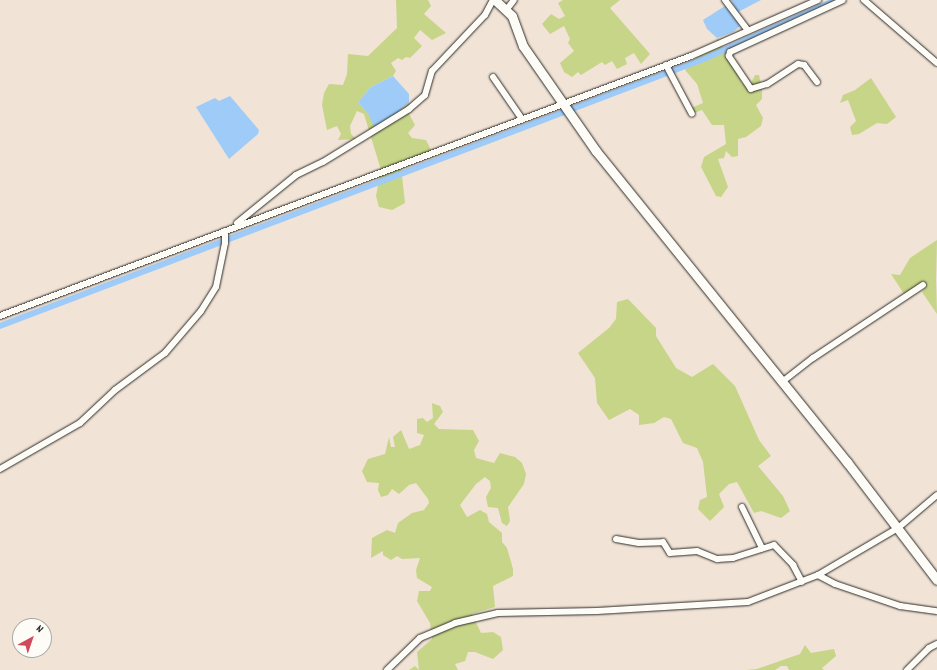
<!DOCTYPE html>
<style>
body{margin:0}
#map{position:relative;width:937px;height:670px;overflow:hidden;background:#f1e3d5;font-family:Dekko,sans-serif}
div>[style]{position:absolute}
.green>*{inset:0;background:#c7d588}
.water>*{inset:0;background:#9ecbf8}
.canal>*{height:5.5px;margin:-2.75px;padding:0 2.75px;transform-origin:2.75px;border-radius:2.75px;background:#9ecbf8}
.roads{filter:drop-shadow(0 0 1px #2b2b2b) drop-shadow(0 0 1px #2b2b2b)}
.street>*{height:6px;margin:-3px;padding:0 3px;transform-origin:3px;border-radius:3px;background:#fdfcf7}
.secondary>*{height:9px;margin:-4.5px;padding:0 4.5px;transform-origin:4.5px;border-radius:4.5px;background:#fdfcf7}
span{translate:-50% -50%;white-space:nowrap;text-align:center;line-height:1.15;-webkit-text-stroke:3px #fdfcf7;paint-order:stroke}
.north{position:absolute;left:12px;top:618px;width:40px;height:40px;box-sizing:border-box;background:#fdfcf7;border:1px solid #a9a8a5;border-radius:50%;rotate:40deg;font-size:11px;font-weight:700;line-height:16px;text-align:center;color:#2b2b2b}
.north::after{content:'';display:block;margin:auto;width:14px;height:18px;background:#d1495b;clip-path:polygon(50% 0,100% 100%,50% 72%,0 100%)}
</style>
<div id="map">
<div class="green">
<i style="clip-path:polygon(396px 0,428px 0,431px 6px,424px 14px,446px 33px,432px 40px,420px 30px,414px 38px,422px 46px,410px 58px,406px 57px,402px 60px,398px 58px,391px 63px,396px 71px,393px 76px,371px 87px,358px 102px,369px 115px,389px 121px,409px 102px,409px 114px,415px 125px,408px 133px,412px 138px,426px 140px,432px 152px,403px 160px,401px 167px,405px 203px,392px 210px,379px 207px,376px 196px,381px 170px,364px 114px,357px 111px,350px 126px,351px 134px,356px 139px,338px 140px,341px 134px,337px 126px,327px 130px,322px 105px,324px 93px,329px 84px,343px 85px,347px 74px,348px 54px,368px 56px,397px 28px)"></i>
<i style="clip-path:polygon(563px 0,620px 0,610px 8px,650px 54px,641px 64px,634px 53px,625px 58px,627px 64px,617px 69px,612px 61px,605px 65px,602px 62px,581px 75px,578px 72px,572px 77px,564px 72px,560px 63px,574px 51px,568px 43px,570px 39px,564px 26px,550px 34px,542px 24px,551px 14px,559px 19px,565px 16px,558px 3px)"></i>
<i style="clip-path:polygon(717px 38px,735px 66px,742px 84px,751px 83px,755px 75px,759px 75px,762px 90px,762px 99px,756px 105px,763px 118px,761px 126px,746px 137px,738px 139px,738px 156px,732px 157px,726px 151px,724px 158px,718px 159px,728px 187px,721px 197px,716px 196px,701px 167px,704px 157px,726px 144px,724px 125px,712px 125px,702px 110px,694px 113px,691px 108px,703px 103px,697px 84px,685px 70px,696px 58px,717px 43px)"></i>
<i style="clip-path:polygon(871px 78px,896px 117px,887px 124px,877px 123px,859px 134px,852px 135px,850px 127px,856px 121px,848px 100px,840px 103px,843px 95px,855px 90px)"></i>
<i style="clip-path:polygon(937px 240px,936px 280px,937px 314px,922px 292px,926px 287px,923px 284px,904px 294px,891px 274px,900px 275px,910px 258px)"></i>
<i style="clip-path:polygon(628px 299px,656px 328px,656px 336px,676px 368px,692px 377px,713px 364px,735px 386px,759px 440px,771px 456px,758px 466px,783px 496px,790px 511px,781px 518px,761px 511px,754px 513px,737px 482px,729px 484px,719px 494px,724px 507px,710px 521px,698px 509px,700px 500px,707px 497px,703px 462px,697px 448px,683px 443px,671px 419px,664px 417px,654px 423px,639px 425px,639px 415px,630px 409px,609px 420px,597px 403px,595px 378px,578px 353px,609px 328px,616px 319px,617px 302px)"></i>
<i style="clip-path:polygon(432px 403px,440px 406px,443px 412px,434px 424px,439px 429px,473px 430px,479px 441px,474px 450px,476px 458px,494px 463px,500px 453px,515px 457px,522px 463px,526px 474px,524px 484px,508px 507px,510px 521px,507px 526px,502px 523px,498px 508px,488px 507px,486px 497px,491px 488px,490px 481px,485px 477px,476px 484px,460px 505px,467px 517px,480px 510px,487px 514px,489px 522px,502px 533px,502px 542px,507px 548px,513px 569px,513px 576px,493px 586px,495px 607px,472px 614px,481px 633px,493px 632px,501px 637px,503px 650px,493px 659px,475px 652px,468px 652px,465px 661px,455px 664px,458px 670px,409px 670px,415px 666px,419px 670px,417px 652px,432px 639px,430px 623px,417px 601px,419px 591px,430px 591px,432px 587px,417px 578px,416px 570px,420px 558px,402px 559px,397px 556px,391px 560px,383px 555px,383px 551px,371px 558px,372px 538px,387px 530px,395px 533px,398px 523px,412px 513px,424px 510px,429px 503px,428px 499px,416px 483px,409px 485px,399px 494px,392px 489px,388px 495px,381px 497px,378px 490px,379px 483px,367px 482px,362px 471px,368px 459px,385px 454px,389px 437px,391px 447px,395px 447px,393px 437px,401px 430px,409px 449px,420px 445px,424px 435px,417px 433px,417px 419px,423px 418px,427px 422px,433px 418px)"></i>
<i style="clip-path:polygon(805px 645px,811px 653px,834px 649px,836px 656px,822px 668px,824px 670px,789px 670px,787px 666px,781px 666px,775px 670px,746px 670px,757px 669px,800px 654px)"></i>
</div>
<div class="water">
<i style="clip-path:polygon(731px 0,761px 0,738px 12px)"></i>
<i style="clip-path:polygon(725px 6px,740px 26px,733px 32px,717px 38px,707px 29px,703px 20px)"></i>
<i style="clip-path:polygon(393px 76px,409px 94px,409px 102px,389px 121px,374px 127px,369px 115px,358px 102px,371px 87px)"></i>
<i style="clip-path:polygon(230px 96px,259px 130px,258px 134px,229px 159px,196px 107px,215px 98px,219px 101px)"></i>
</div>
<div class="canal">
<i style="left:0;top:326px;width:753px;rotate:-20.77deg"></i>
<i style="left:704px;top:59px;width:145px;rotate:-24.1deg"></i>
</div>
<div class="roads">
<div class="street">
<i style="left:725px;top:0;width:38px;rotate:53deg"></i>
<i style="left:864px;top:0;width:96px;rotate:40.8deg"></i>
<i style="left:507px;top:9px;width:11px;rotate:-52deg"></i>
<i style="left:666px;top:65px;width:55px;rotate:62deg"></i>
<i style="left:493px;top:77px;width:51px;rotate:55.4deg"></i>
<i style="left:817px;top:82px;width:21px;rotate:-127deg"></i>
<i style="left:804px;top:65px;width:6px;rotate:-171deg"></i>
<i style="left:798px;top:64px;width:37px;rotate:147deg"></i>
<i style="left:767px;top:84px;width:17px;rotate:163deg"></i>
<i style="left:751px;top:89px;width:40px;rotate:-124deg"></i>
<i style="left:729px;top:56px;width:4px;rotate:-76deg"></i>
<i style="left:730px;top:52px;width:124px;rotate:-24.7deg"></i>
<i style="left:237px;top:223px;width:76px;rotate:-39.1deg"></i>
<i style="left:296px;top:175px;width:30px;rotate:-26deg"></i>
<i style="left:323px;top:162px;width:101px;rotate:-31.6deg"></i>
<i style="left:409px;top:109px;width:21px;rotate:-41deg"></i>
<i style="left:425px;top:95px;width:25px;rotate:-74deg"></i>
<i style="left:432px;top:71px;width:77px;rotate:-46.6deg"></i>
<i style="left:485px;top:15px;width:17px;rotate:-62deg"></i>
<i style="left:0;top:316px;width:738px;rotate:-20.62deg"></i>
<i style="left:691px;top:56px;width:139px;rotate:-23.8deg"></i>
<i style="left:782px;top:382px;width:39px;rotate:-38deg"></i>
<i style="left:813px;top:358px;width:132px;rotate:-33.6deg"></i>
<i style="left:0;top:469px;width:92px;rotate:-29.9deg"></i>
<i style="left:80px;top:423px;width:48px;rotate:-43.3deg"></i>
<i style="left:115px;top:390px;width:62px;rotate:-36.5deg"></i>
<i style="left:165px;top:353px;width:55px;rotate:-49.4deg"></i>
<i style="left:201px;top:311px;width:28px;rotate:-58deg"></i>
<i style="left:216px;top:287px;width:45px;rotate:-78.4deg"></i>
<i style="left:225px;top:243px;width:12px;rotate:-90deg"></i>
<i style="left:742px;top:507px;width:46px;rotate:64deg"></i>
<i style="left:616px;top:539px;width:23px;rotate:10deg"></i>
<i style="left:639px;top:543px;width:24px;rotate:-2deg"></i>
<i style="left:663px;top:542px;width:13px;rotate:58deg"></i>
<i style="left:670px;top:553px;width:27px;rotate:-4deg"></i>
<i style="left:697px;top:551px;width:22px;rotate:22deg"></i>
<i style="left:717px;top:559px;width:16px;rotate:-4deg"></i>
<i style="left:733px;top:558px;width:43px;rotate:-17.6deg"></i>
<i style="left:774px;top:545px;width:28px;rotate:46deg"></i>
<i style="left:793px;top:565px;width:19px;rotate:62deg"></i>
<i style="left:818px;top:575px;width:19px;rotate:28deg"></i>
<i style="left:835px;top:584px;width:69px;rotate:18.7deg"></i>
<i style="left:900px;top:606px;width:37px;rotate:8deg"></i>
<i style="left:387px;top:670px;width:46px;rotate:-44.1deg"></i>
<i style="left:420px;top:638px;width:38px;rotate:-23deg"></i>
<i style="left:455px;top:623px;width:44px;rotate:-13.1deg"></i>
<i style="left:498px;top:613px;width:99px;rotate:-1.2deg"></i>
<i style="left:597px;top:611px;width:151px;rotate:-3.4deg"></i>
<i style="left:748px;top:602px;width:75px;rotate:-21.1deg"></i>
<i style="left:818px;top:575px;width:93px;rotate:-30.4deg"></i>
<i style="left:898px;top:528px;width:51px;rotate:-40.2deg"></i>
<i style="left:907px;top:670px;width:31px;rotate:-45deg"></i>
<i style="left:929px;top:648px;width:9px;rotate:-27deg"></i>
</div>
<div class="secondary">
<i style="left:495px;top:0;width:23px;rotate:43deg"></i>
<i style="left:512px;top:16px;width:32px;rotate:70deg"></i>
<i style="left:523px;top:46px;width:128px;rotate:55.2deg"></i>
<i style="left:596px;top:151px;width:400px;rotate:51.1deg"></i>
<i style="left:847px;top:462px;width:148px;rotate:52.7deg"></i>
</div>
</div>
<div class="north">N</div>
</div>
